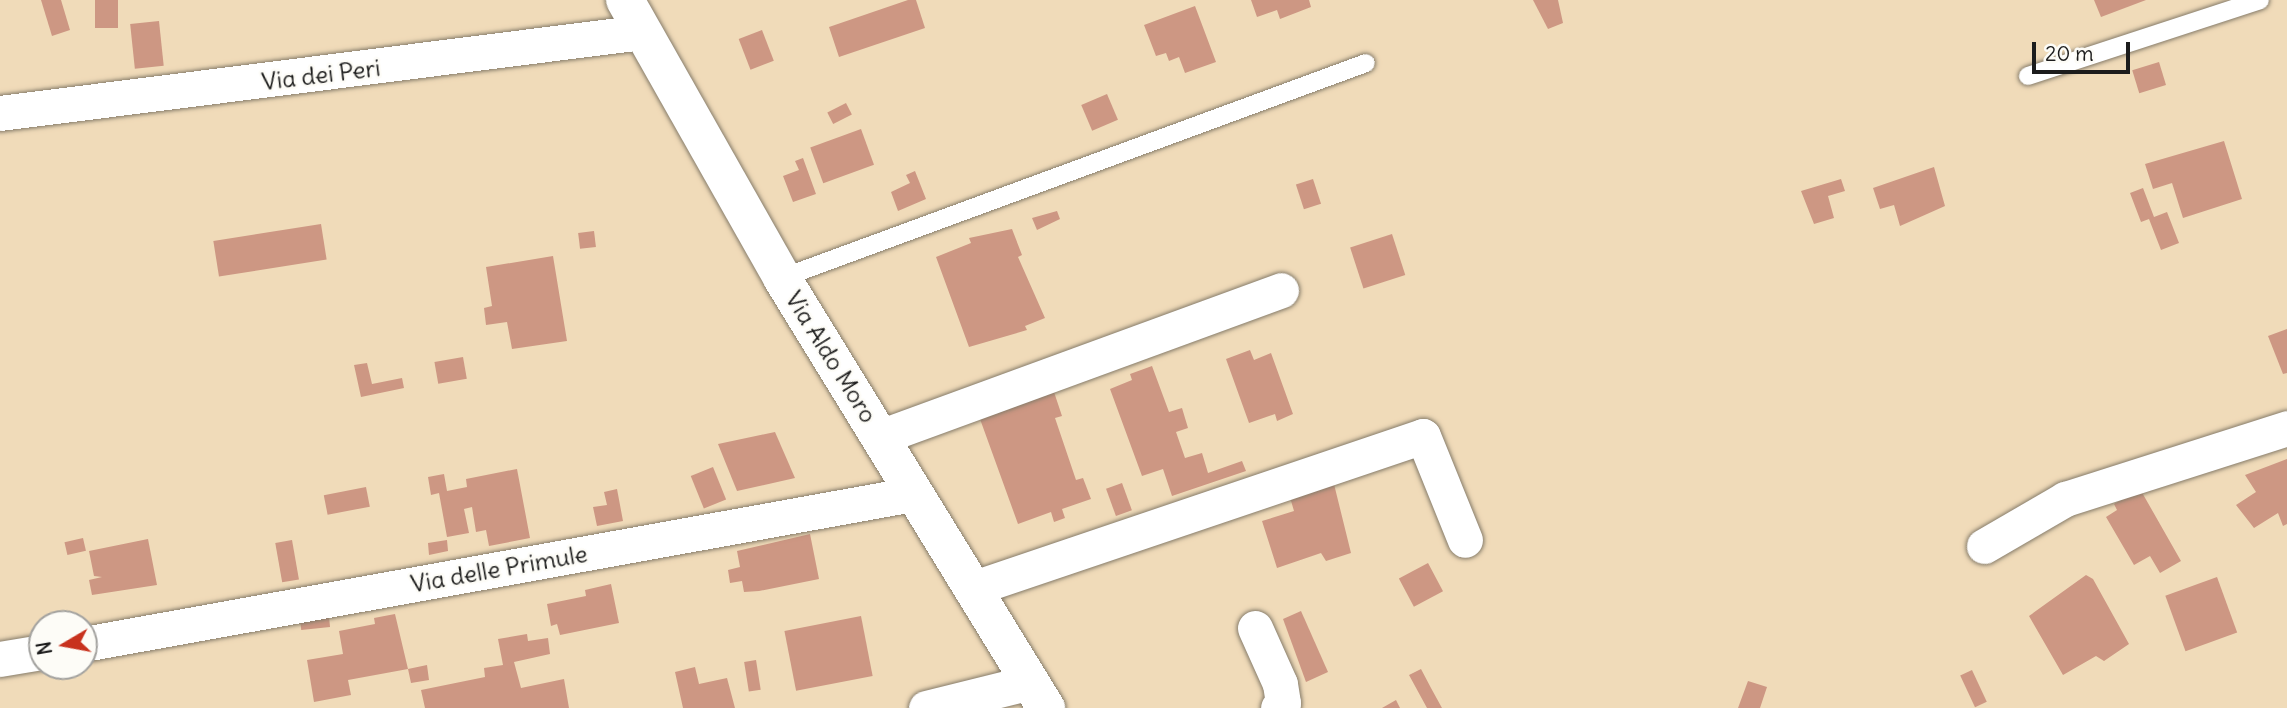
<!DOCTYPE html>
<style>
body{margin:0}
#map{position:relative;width:2287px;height:708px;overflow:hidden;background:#f0dbb9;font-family:Delius,sans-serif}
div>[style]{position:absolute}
.building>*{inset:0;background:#cd9783;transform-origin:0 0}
.roads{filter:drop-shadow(0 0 2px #867c6a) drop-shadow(0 0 2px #867c6a)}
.service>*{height:18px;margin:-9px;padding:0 9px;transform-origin:9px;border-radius:9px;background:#fff}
.minor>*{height:35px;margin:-17.5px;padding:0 17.5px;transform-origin:17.5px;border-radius:17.5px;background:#fff}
.tertiary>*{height:38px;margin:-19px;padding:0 19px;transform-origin:19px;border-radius:19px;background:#fff}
span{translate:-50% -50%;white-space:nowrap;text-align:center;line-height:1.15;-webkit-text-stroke:5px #fdfcf7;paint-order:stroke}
.street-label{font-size:24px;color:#1c1c1c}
.north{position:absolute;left:28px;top:610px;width:70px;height:70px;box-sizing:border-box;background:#fdfcf7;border:2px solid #a3a29f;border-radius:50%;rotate:260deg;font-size:19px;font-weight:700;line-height:28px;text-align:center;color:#1c1c1c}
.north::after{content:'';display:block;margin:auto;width:24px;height:32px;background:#c8321e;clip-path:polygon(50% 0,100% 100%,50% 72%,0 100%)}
.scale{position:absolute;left:2032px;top:42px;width:98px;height:32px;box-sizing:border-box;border:4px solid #1c1c1c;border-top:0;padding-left:9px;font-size:21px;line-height:24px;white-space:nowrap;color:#1c1c1c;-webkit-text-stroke:5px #fdfcf7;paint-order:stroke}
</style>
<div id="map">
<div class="building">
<i style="clip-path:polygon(41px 0,61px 0,70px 30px,52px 36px)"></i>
<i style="left:95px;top:0;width:23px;height:28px"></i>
<i style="clip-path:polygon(908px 0,916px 0,925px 28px,839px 57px,829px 27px)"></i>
<i style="clip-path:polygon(1251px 0,1309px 0,1311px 7px,1280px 19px,1277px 10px,1257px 17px)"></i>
<i style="clip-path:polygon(1533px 0,1558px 0,1563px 23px,1548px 29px)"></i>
<i style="clip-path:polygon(2094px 0,2146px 0,2101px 17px)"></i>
<i style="clip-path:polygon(1195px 6px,1216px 62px,1185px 73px,1179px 57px,1169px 61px,1166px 53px,1156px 56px,1144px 25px)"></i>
<i style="left:159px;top:21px;width:45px;height:29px;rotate:84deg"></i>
<i style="left:762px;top:30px;width:33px;height:25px;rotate:69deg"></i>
<i style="left:2159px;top:62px;width:24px;height:28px;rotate:73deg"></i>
<i style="left:1107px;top:94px;width:28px;height:28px;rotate:67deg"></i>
<i style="left:846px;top:103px;width:13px;height:21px;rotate:63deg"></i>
<i style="left:861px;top:129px;width:38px;height:54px;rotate:70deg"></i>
<i style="clip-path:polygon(2224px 141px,2242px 199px,2183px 218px,2172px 183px,2153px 189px,2145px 164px)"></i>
<i style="clip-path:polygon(803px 158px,816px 194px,793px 202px,783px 176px,799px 170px,795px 161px)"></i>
<i style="clip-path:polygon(1934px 167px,1945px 206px,1900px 226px,1894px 205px,1880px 209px,1873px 188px)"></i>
<i style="clip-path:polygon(915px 171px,926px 199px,898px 211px,891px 192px,910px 183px,906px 175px)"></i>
<i style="left:1313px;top:179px;width:26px;height:18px;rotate:72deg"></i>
<i style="clip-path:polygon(1841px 179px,1845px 191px,1828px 196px,1834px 218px,1814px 224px,1801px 191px)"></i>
<i style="clip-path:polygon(2143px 188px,2154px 217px,2167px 212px,2179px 243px,2161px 250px,2149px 219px,2141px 222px,2130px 193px)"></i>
<i style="clip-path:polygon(1057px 211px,1060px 219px,1037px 230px,1032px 218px)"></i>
<i style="left:321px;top:224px;width:36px;height:109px;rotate:81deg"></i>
<i style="clip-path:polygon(1012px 229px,1022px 255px,1018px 257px,1045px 318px,1025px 326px,1027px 330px,969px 347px,936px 257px,971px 243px,969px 238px)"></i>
<i style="left:594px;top:231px;width:16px;height:16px;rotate:83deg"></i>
<i style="left:1392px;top:234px;width:43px;height:44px;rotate:72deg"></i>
<i style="clip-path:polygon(553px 256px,567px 341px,512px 349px,507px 322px,486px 325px,484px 308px,492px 306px,486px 267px)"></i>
<i style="clip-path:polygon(2287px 329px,2287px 373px,2283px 374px,2268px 336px)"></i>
<i style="clip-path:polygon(1250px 350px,1254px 360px,1271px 353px,1293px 414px,1277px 421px,1275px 414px,1249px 423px,1226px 359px)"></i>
<i style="left:463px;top:357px;width:22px;height:29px;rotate:80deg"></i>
<i style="clip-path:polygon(367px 363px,372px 384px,402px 378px,404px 388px,361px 397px,354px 365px)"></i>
<i style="clip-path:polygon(1152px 366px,1169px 412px,1182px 408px,1188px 428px,1176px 432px,1185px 458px,1202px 453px,1208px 473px,1242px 461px,1246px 471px,1172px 496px,1163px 469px,1142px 476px,1110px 389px,1132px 380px,1130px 374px)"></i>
<i style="clip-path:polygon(1054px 392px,1062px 416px,1055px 418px,1076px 480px,1083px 478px,1091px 499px,1062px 509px,1065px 518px,1054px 522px,1051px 512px,1018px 524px,980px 419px,1025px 395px,1027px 402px)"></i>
<i style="clip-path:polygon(775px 432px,795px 478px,737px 491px,718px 444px)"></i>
<i style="clip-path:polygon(2287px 459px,2287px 524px,2283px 526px,2278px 513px,2254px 528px,2236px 505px,2256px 492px,2245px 475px)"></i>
<i style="left:713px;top:467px;width:35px;height:24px;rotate:68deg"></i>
<i style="clip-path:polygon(517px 469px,530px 538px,489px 546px,486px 530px,476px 532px,472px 507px,464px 509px,469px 533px,447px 537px,439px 493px,431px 495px,428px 477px,444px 474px,447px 491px,467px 487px,466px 479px)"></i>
<i style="clip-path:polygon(1333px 480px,1351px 553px,1326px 561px,1321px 553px,1277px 568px,1262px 521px,1294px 511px,1289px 494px)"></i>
<i style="left:1122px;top:483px;width:29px;height:17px;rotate:70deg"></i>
<i style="left:366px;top:487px;width:20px;height:43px;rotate:79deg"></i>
<i style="clip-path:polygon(617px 489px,623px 521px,597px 526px,593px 507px,607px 505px,604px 492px)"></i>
<i style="clip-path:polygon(2140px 489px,2181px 561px,2160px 573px,2150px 556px,2134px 565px,2106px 517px,2117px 510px,2114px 504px)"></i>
<i style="clip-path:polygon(810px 534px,819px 579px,759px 591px,744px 592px,742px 581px,730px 583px,728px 570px,740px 567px,737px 551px)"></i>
<i style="left:83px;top:538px;width:13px;height:19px;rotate:77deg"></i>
<i style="clip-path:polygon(148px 539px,157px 585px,92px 595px,89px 580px,102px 577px,94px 576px,89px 551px)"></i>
<i style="left:292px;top:540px;width:40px;height:17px;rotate:80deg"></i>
<i style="clip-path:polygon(447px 540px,448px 551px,429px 555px,428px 543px)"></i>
<i style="left:1428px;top:563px;width:32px;height:33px;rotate:62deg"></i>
<i style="clip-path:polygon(2086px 575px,2093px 579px,2129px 644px,2104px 661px,2096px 656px,2063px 675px,2029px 616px)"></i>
<i style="left:2217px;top:577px;width:59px;height:55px;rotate:70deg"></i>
<i style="clip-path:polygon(611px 584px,619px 623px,560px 635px,557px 624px,551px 626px,547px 604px,586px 596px,585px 590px)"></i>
<i style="clip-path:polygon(1301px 611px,1328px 672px,1306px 682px,1283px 619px)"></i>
<i style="clip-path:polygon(395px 614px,408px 669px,427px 665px,429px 680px,411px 683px,408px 669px,348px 680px,351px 695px,314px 702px,307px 660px,343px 654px,339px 631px,375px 624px,374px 618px)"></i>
<i style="left:861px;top:616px;width:61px;height:78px;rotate:79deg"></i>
<i style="left:329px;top:617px;width:10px;height:29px;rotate:84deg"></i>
<i style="clip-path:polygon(527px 634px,528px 641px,548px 638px,550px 654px,514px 662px,521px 688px,564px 679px,569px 708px,425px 708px,421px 690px,485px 677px,484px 668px,503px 665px,498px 639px)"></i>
<i style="left:756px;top:660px;width:30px;height:12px;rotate:81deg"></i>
<i style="clip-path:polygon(695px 667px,699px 684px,727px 678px,735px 708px,683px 708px,675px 672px)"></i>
<i style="clip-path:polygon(1421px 669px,1431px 688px,1442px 708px,1427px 708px,1409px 675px)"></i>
<i style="left:1972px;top:670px;width:35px;height:13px;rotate:65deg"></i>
<i style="clip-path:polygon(1748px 681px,1767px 687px,1760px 708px,1738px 708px)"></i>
<i style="clip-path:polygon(1396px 700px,1400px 708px,1382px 708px)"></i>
</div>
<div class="roads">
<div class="service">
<i style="left:2028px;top:76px;width:244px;rotate:-18.1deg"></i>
<i style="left:782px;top:278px;width:622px;rotate:-20.21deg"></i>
</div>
<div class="minor">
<i style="left:0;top:113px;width:647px;rotate:-7.19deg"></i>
<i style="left:880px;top:437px;width:427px;rotate:-20.1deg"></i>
<i style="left:1984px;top:546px;width:94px;rotate:-30.1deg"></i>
<i style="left:2065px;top:499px;width:233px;rotate:-17.7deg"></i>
<i style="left:971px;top:589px;width:477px;rotate:-18.7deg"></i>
<i style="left:1423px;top:436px;width:112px;rotate:68deg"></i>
<i style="left:1255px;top:628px;width:61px;rotate:65.9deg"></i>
<i style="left:1280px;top:684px;width:19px;rotate:81deg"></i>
<i style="left:1283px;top:703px;width:7px;rotate:135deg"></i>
<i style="left:84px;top:644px;width:842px;rotate:-10.26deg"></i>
<i style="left:0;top:659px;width:43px;rotate:-9.5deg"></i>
<i style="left:926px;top:708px;width:104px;rotate:-13.9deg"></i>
</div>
<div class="tertiary">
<i style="left:625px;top:0;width:319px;rotate:60.5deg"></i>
<i style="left:782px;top:278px;width:505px;rotate:58.45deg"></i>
</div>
</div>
<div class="street-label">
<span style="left:321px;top:75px;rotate:-7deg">Via dei Peri</span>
<span style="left:831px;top:357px;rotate:58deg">Via Aldo Moro</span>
<span style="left:499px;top:569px;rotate:-10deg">Via delle Primule</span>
</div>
<div class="north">N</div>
<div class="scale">20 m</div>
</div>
